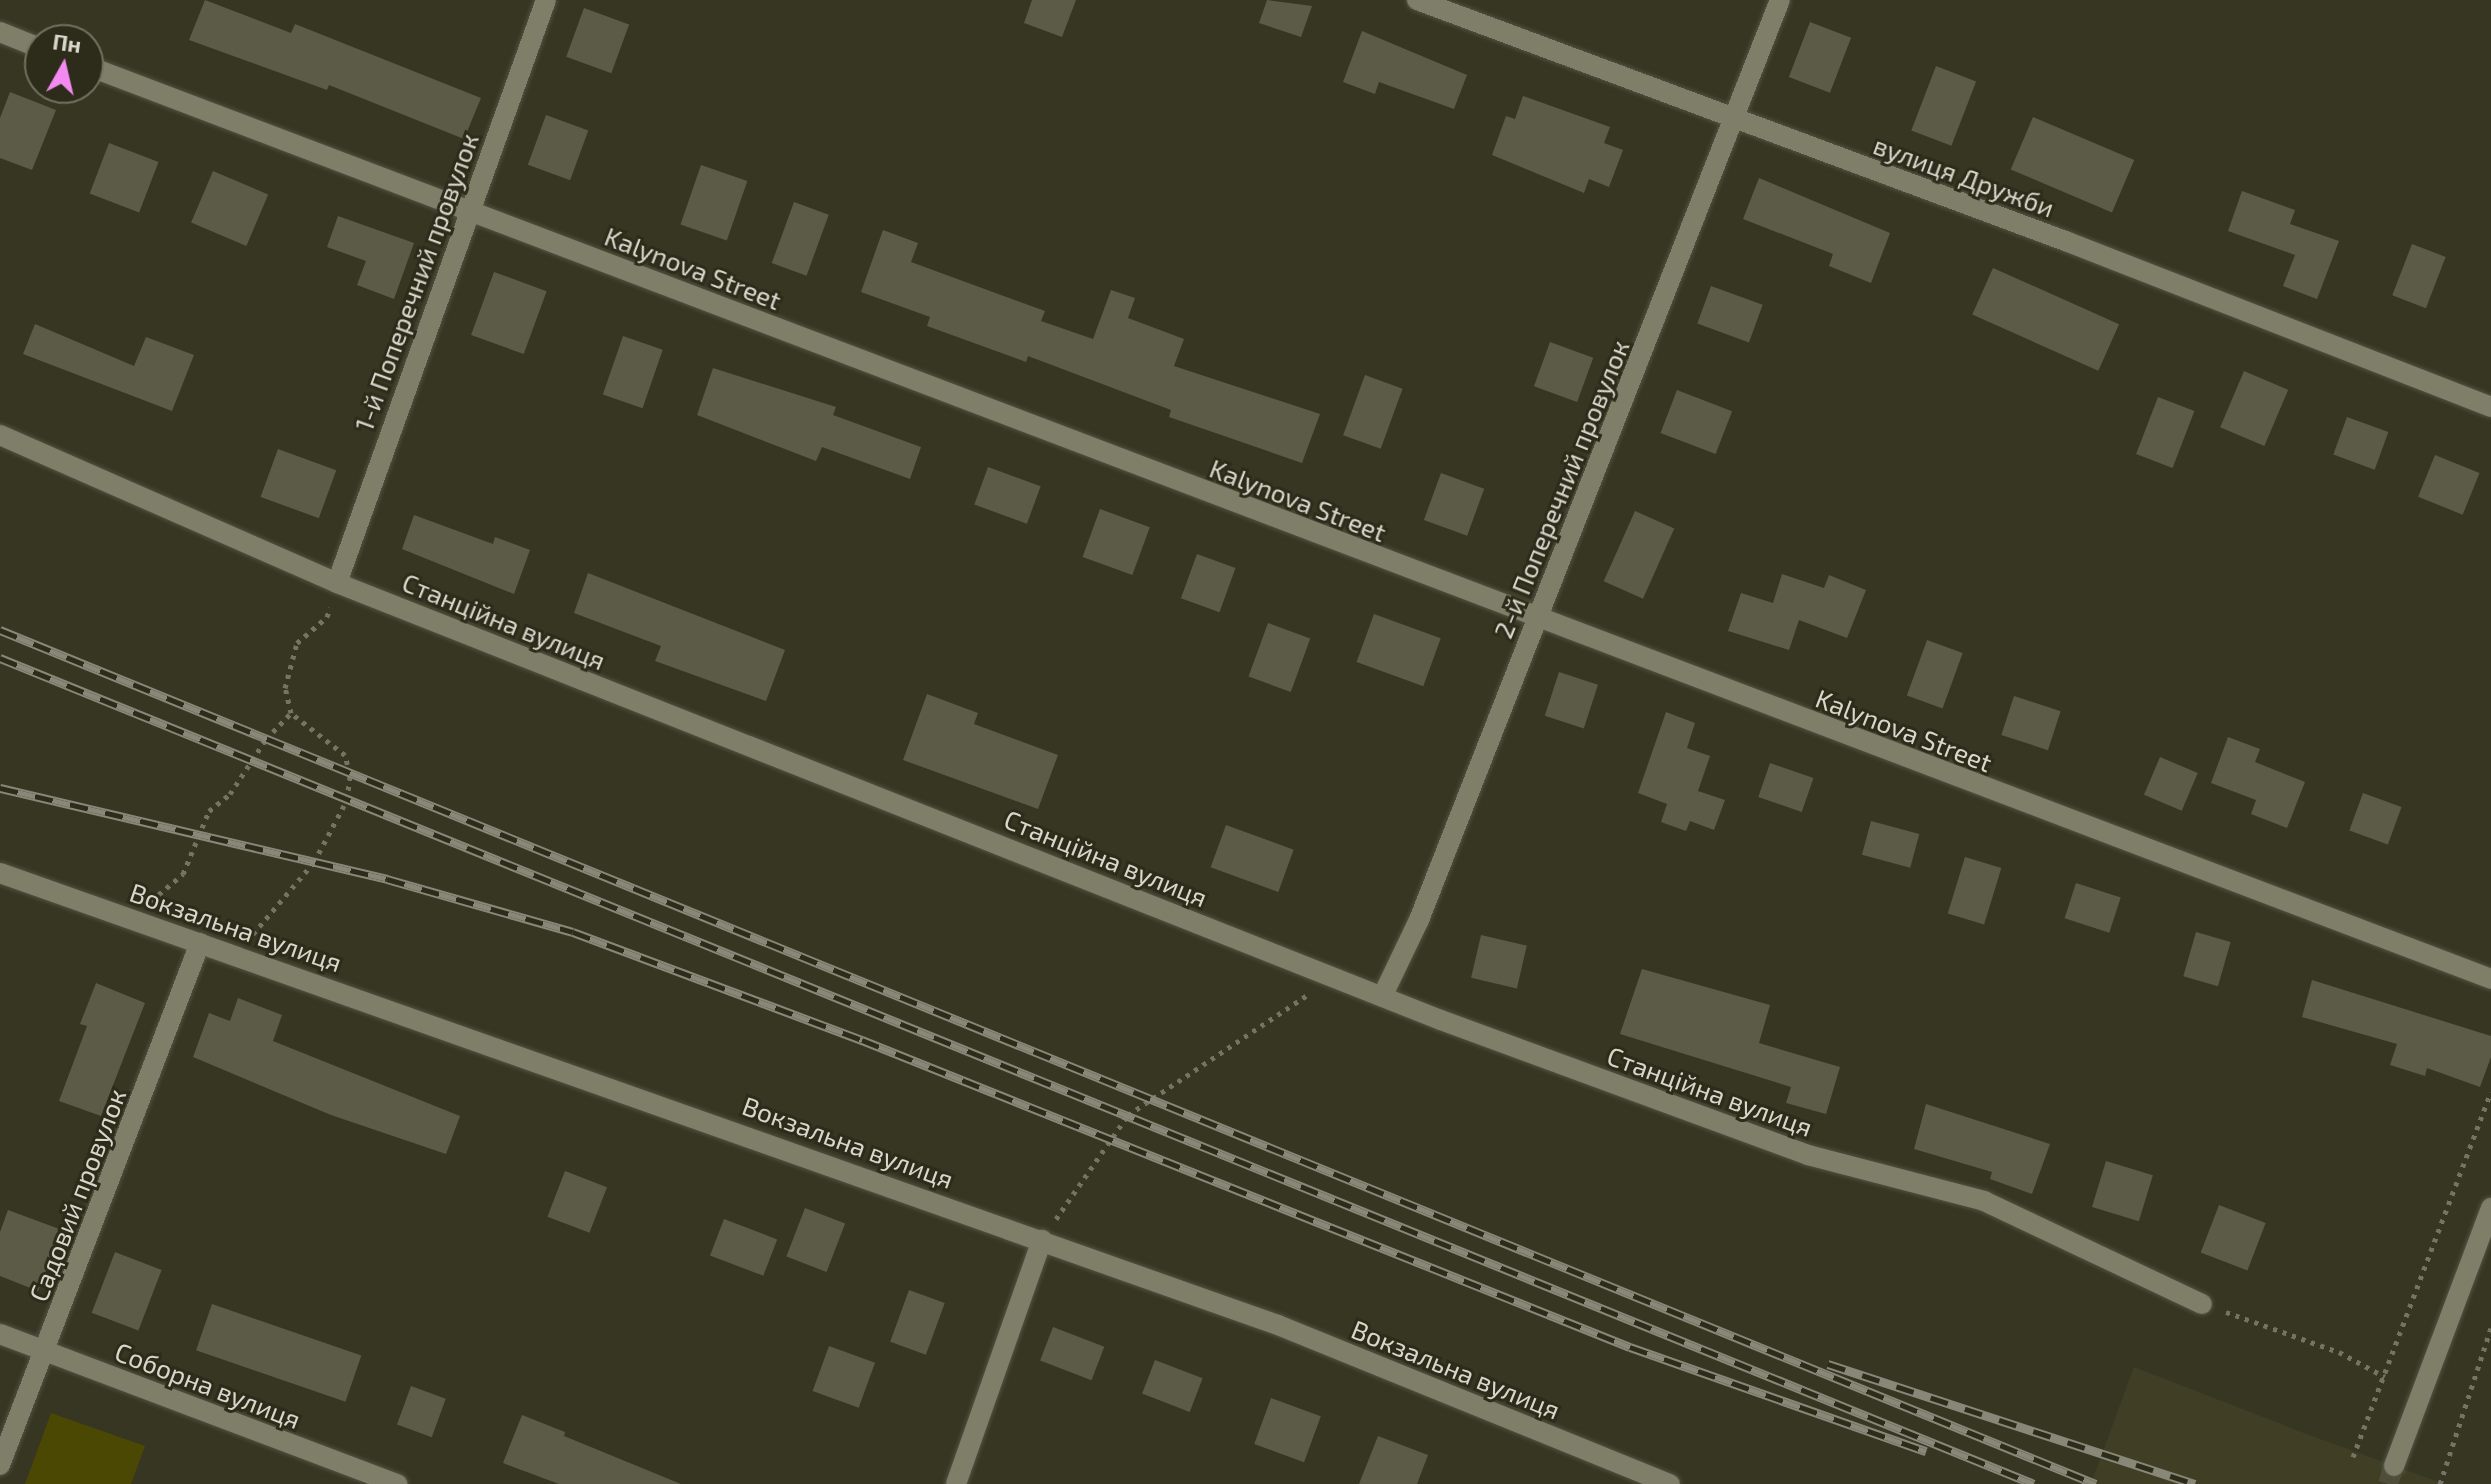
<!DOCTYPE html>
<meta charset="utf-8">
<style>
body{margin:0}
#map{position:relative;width:2491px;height:1484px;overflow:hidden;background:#373623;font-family:"Exo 2",sans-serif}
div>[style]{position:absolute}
.built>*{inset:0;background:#403f25}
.green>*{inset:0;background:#4b4804}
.building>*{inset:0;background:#5b5b47;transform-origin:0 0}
.minor-tunnel>*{height:20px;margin-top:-10px;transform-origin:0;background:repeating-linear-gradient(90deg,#4f4e3c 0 20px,transparent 0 30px)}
.path>*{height:5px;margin-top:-2.5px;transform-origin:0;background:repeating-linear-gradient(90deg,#757464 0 4px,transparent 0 10px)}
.roads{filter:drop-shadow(0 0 2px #525242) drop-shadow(0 0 2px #525242)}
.minor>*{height:20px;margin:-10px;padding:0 10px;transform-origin:10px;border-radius:10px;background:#7f7f69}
.rail>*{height:9px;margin-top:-4.5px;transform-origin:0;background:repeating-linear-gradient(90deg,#2d2c1a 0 18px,#888778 0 36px);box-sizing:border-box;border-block:2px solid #888778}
span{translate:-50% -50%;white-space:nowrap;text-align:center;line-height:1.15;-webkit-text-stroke:6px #2d2c1a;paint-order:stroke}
.street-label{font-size:26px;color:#d7d7cc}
.north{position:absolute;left:24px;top:24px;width:80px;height:80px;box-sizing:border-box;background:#2d2c1a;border:2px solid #717061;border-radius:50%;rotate:8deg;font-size:22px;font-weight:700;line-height:32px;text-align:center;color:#d7d7cc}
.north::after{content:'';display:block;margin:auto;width:28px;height:36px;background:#f38af2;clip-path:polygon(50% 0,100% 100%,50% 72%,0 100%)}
</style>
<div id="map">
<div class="built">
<i style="clip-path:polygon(2134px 1367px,2309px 1435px,2444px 1484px,2091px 1484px)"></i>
</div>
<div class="green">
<i style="clip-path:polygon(51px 1413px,145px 1446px,131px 1484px,25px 1484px)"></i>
</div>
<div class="building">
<i style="clip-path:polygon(205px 0,291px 33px,295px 24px,481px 98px,464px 139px,329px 85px,327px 90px,189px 40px)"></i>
<i style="clip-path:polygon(1032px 0,1076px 0,1062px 37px,1024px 23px)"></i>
<i style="clip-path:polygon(1267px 0,1312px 6px,1301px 37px,1259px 23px)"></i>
<i style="left:584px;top:8px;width:48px;height:52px;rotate:20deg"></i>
<i style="left:1810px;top:22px;width:44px;height:59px;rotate:21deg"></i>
<i style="clip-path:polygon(1362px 31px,1467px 75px,1454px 109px,1379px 82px,1375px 94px,1343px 82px)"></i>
<i style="left:1936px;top:66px;width:43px;height:69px;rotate:21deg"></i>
<i style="clip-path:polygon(10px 92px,56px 110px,32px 170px,0 158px,0 118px)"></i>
<i style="clip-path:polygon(1523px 96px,1610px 127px,1604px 143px,1623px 150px,1609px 187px,1589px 179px,1584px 193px,1492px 155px,1506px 116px,1515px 119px)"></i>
<i style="left:546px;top:115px;width:45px;height:53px;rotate:20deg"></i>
<i style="left:2033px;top:117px;width:110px;height:57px;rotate:23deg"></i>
<i style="left:109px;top:143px;width:53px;height:54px;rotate:21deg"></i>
<i style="left:701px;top:165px;width:49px;height:63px;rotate:19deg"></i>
<i style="left:213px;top:171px;width:60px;height:56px;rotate:23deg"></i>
<i style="clip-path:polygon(1759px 178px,1890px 233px,1871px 283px,1829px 266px,1833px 254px,1743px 219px)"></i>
<i style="clip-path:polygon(2242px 191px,2295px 210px,2290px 224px,2339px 241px,2317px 299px,2283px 286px,2295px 255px,2228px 231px)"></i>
<i style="left:794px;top:202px;width:37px;height:65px;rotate:20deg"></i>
<i style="clip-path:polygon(338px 216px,414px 243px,394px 299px,357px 285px,366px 261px,327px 247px)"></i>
<i style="clip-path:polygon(883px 230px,918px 243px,911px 262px,1045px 311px,1041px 321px,1093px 339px,1111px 290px,1135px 298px,1128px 318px,1184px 339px,1174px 366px,1320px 414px,1302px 463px,1169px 417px,1171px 410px,1028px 356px,1026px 362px,927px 326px,930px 317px,861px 292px)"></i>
<i style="left:2412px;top:244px;width:36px;height:55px;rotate:21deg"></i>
<i style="left:1993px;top:268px;width:138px;height:51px;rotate:24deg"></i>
<i style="left:494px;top:272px;width:56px;height:67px;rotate:20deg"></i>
<i style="left:1711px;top:286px;width:55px;height:40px;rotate:20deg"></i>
<i style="clip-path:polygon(35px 324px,134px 366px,146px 337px,194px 355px,172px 411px,23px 354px)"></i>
<i style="left:623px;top:336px;width:42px;height:62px;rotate:19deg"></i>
<i style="left:1550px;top:342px;width:46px;height:47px;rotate:20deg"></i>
<i style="clip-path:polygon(713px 368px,836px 407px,833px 415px,921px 447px,910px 479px,822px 447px,816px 461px,697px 415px)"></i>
<i style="left:2244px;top:371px;width:48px;height:61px;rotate:23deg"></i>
<i style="left:1365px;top:375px;width:40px;height:64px;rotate:20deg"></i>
<i style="left:1677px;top:390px;width:59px;height:46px;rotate:21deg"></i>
<i style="left:2158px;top:397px;width:39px;height:61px;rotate:21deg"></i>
<i style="left:2347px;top:417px;width:44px;height:40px;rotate:20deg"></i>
<i style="left:278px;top:449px;width:62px;height:51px;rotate:20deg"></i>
<i style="left:2435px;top:455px;width:48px;height:45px;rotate:22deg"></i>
<i style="left:988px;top:467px;width:56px;height:40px;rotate:20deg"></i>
<i style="left:1441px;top:473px;width:46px;height:50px;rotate:20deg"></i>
<i style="left:1100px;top:509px;width:53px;height:51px;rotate:20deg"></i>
<i style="left:1635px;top:511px;width:43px;height:77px;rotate:24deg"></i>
<i style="clip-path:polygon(414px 515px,493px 544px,495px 537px,530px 550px,514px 594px,402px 549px)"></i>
<i style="left:1197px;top:554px;width:41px;height:47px;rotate:20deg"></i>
<i style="clip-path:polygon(588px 573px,785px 650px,766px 701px,655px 661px,661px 646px,574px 613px)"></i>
<i style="clip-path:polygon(1782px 574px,1824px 588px,1829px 575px,1866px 590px,1847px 638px,1799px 620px,1789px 650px,1728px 631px,1741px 593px,1773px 603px)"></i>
<i style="left:1374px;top:614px;width:71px;height:51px;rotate:20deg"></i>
<i style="left:1268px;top:623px;width:45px;height:57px;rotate:20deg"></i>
<i style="left:1927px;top:640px;width:38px;height:59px;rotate:20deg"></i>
<i style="left:1559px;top:672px;width:41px;height:46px;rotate:18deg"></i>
<i style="clip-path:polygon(927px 694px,978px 713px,974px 724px,1058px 755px,1038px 809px,903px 760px)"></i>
<i style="left:2014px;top:696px;width:49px;height:41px;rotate:18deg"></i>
<i style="clip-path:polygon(1666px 712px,1695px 723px,1687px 748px,1710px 756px,1698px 791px,1725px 800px,1714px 830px,1690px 821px,1686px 831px,1661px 822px,1667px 804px,1638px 793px)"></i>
<i style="clip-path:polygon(2228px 737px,2260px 749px,2255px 762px,2305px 782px,2287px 828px,2251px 814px,2256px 800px,2211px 783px)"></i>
<i style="left:2160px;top:757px;width:41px;height:41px;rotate:23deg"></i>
<i style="left:1770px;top:763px;width:46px;height:36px;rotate:19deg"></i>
<i style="left:2363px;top:793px;width:41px;height:40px;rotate:20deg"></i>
<i style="left:1871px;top:821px;width:50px;height:35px;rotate:15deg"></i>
<i style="left:1226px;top:825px;width:72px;height:45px;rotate:20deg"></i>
<i style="left:1965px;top:857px;width:38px;height:59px;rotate:17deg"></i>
<i style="left:2076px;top:883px;width:47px;height:37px;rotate:18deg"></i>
<i style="left:2196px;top:932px;width:36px;height:46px;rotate:16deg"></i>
<i style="left:1481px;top:935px;width:47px;height:44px;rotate:13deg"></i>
<i style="clip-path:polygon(1642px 969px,1770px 1005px,1759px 1043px,1840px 1067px,1826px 1114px,1786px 1103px,1791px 1087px,1620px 1034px)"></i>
<i style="clip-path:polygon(2312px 980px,2491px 1036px,2491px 1057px,2480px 1087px,2427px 1068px,2425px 1076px,2390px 1065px,2397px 1044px,2302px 1017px)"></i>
<i style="clip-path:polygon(96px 983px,145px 1003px,101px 1116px,59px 1101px,87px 1026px,80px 1024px)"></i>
<i style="clip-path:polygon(238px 998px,282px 1015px,273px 1041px,460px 1116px,446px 1154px,331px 1115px,193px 1057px,209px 1013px,230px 1021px)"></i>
<i style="clip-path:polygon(1926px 1104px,2050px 1144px,2032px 1194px,1990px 1179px,1992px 1172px,1914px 1149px)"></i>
<i style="left:2106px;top:1161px;width:49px;height:48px;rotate:17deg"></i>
<i style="left:565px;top:1171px;width:45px;height:49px;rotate:21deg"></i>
<i style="left:2219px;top:1205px;width:50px;height:51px;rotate:21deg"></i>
<i style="left:805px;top:1208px;width:43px;height:52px;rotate:21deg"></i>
<i style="clip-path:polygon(8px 1210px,62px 1230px,38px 1291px,0 1276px,0 1232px)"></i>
<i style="left:724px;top:1219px;width:57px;height:39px;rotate:21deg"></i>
<i style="left:115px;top:1252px;width:50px;height:65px;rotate:21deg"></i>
<i style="left:909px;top:1290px;width:38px;height:55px;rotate:20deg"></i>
<i style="left:212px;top:1304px;width:158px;height:49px;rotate:19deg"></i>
<i style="left:1053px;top:1327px;width:55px;height:36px;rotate:21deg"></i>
<i style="left:829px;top:1346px;width:49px;height:48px;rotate:20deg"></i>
<i style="left:1155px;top:1360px;width:51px;height:36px;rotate:21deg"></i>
<i style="left:411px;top:1386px;width:37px;height:41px;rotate:20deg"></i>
<i style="left:1271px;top:1398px;width:53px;height:49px;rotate:20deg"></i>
<i style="clip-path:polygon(522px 1415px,565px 1432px,564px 1436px,681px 1484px,559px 1484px,503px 1463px)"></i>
<i style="clip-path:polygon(1378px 1436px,1428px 1455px,1417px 1484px,1359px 1484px)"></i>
</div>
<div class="minor-tunnel">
<i style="left:2388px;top:1484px;width:19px;rotate:-72deg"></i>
</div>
<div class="path">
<i style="left:151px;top:901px;width:42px;rotate:-40.2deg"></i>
<i style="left:183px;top:874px;width:68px;rotate:-67.6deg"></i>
<i style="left:209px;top:811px;width:27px;rotate:-39deg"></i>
<i style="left:230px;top:794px;width:66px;rotate:-56.8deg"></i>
<i style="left:266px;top:739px;width:36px;rotate:-46deg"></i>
<i style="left:253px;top:934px;width:94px;rotate:-49.7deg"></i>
<i style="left:314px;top:862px;width:70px;rotate:-62deg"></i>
<i style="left:347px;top:800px;width:26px;rotate:-83deg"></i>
<i style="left:350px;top:774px;width:20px;rotate:-105deg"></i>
<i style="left:345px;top:755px;width:68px;rotate:-142.1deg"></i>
<i style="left:291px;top:713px;width:26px;rotate:-103deg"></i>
<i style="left:285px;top:688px;width:47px;rotate:-75.1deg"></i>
<i style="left:297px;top:643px;width:40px;rotate:-41deg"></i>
<i style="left:327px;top:617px;width:10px;rotate:-73deg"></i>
<i style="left:1056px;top:1219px;width:126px;rotate:-55.3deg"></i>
<i style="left:1128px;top:1115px;width:216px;rotate:-33.8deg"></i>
<i style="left:2226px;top:1312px;width:120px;rotate:19.5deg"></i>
<i style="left:2339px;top:1352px;width:52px;rotate:28.5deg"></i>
<i style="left:2353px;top:1457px;width:390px;rotate:-69.3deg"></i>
<i style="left:2440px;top:1484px;width:164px;rotate:-71.9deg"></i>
</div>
<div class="roads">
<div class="minor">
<i style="left:1417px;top:0;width:695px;rotate:20.39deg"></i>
<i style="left:2068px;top:242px;width:454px;rotate:21.3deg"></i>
<i style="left:0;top:32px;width:43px;rotate:21.8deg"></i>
<i style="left:88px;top:66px;width:2571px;rotate:20.8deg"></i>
<i style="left:0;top:435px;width:368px;rotate:23.7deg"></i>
<i style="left:337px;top:583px;width:1187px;rotate:21.6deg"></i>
<i style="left:1441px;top:1020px;width:391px;rotate:20.2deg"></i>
<i style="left:1808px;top:1155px;width:182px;rotate:14.6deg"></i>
<i style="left:1984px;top:1201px;width:241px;rotate:25.3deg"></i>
<i style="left:337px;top:583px;width:619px;rotate:-70.28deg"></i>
<i style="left:0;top:873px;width:1356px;rotate:19.48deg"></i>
<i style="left:1278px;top:1325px;width:423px;rotate:22.1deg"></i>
<i style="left:1383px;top:995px;width:83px;rotate:-64.4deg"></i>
<i style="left:1419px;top:920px;width:988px;rotate:-68.58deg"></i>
<i style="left:0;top:1334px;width:425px;rotate:20.7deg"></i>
<i style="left:0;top:1465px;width:559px;rotate:-69.04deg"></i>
<i style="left:2394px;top:1466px;width:276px;rotate:-69.4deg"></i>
<i style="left:956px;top:1484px;width:259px;rotate:-70.6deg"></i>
</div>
</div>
<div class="rail">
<i style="left:0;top:630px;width:2263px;rotate:22.17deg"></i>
<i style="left:0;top:658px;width:2195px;rotate:22.1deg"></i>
<i style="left:0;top:788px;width:398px;rotate:13.2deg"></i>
<i style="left:387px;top:879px;width:193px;rotate:15.9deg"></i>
<i style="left:573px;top:932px;width:309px;rotate:20.5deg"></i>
<i style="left:862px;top:1040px;width:827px;rotate:21.79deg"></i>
<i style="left:1630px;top:1347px;width:314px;rotate:19.4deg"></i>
<i style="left:1828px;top:1364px;width:386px;rotate:18.1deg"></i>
</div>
<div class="street-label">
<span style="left:1964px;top:176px;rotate:20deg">вулиця Дружби</span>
<span style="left:693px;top:268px;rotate:21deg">Kalynova Street</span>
<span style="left:416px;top:282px;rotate:-70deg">1-й Поперечний провулок</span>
<span style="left:1561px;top:489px;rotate:-68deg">2-й Поперечний провулок</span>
<span style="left:1298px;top:500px;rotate:21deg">Kalynova Street</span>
<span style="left:504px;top:621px;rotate:22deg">Станційна вулиця</span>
<span style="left:1904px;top:730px;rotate:21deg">Kalynova Street</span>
<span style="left:1106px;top:858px;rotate:22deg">Станційна вулиця</span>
<span style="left:236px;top:927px;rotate:19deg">Вокзальна вулиця</span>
<span style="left:1710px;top:1091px;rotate:20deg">Станційна вулиця</span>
<span style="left:848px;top:1142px;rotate:20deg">Вокзальна вулиця</span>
<span style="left:77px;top:1195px;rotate:-69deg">Садовий провулок</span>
<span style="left:1456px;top:1369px;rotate:22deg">Вокзальна вулиця</span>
<span style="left:208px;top:1385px;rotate:21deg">Соборна вулиця</span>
</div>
<div class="north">Пн</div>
</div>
